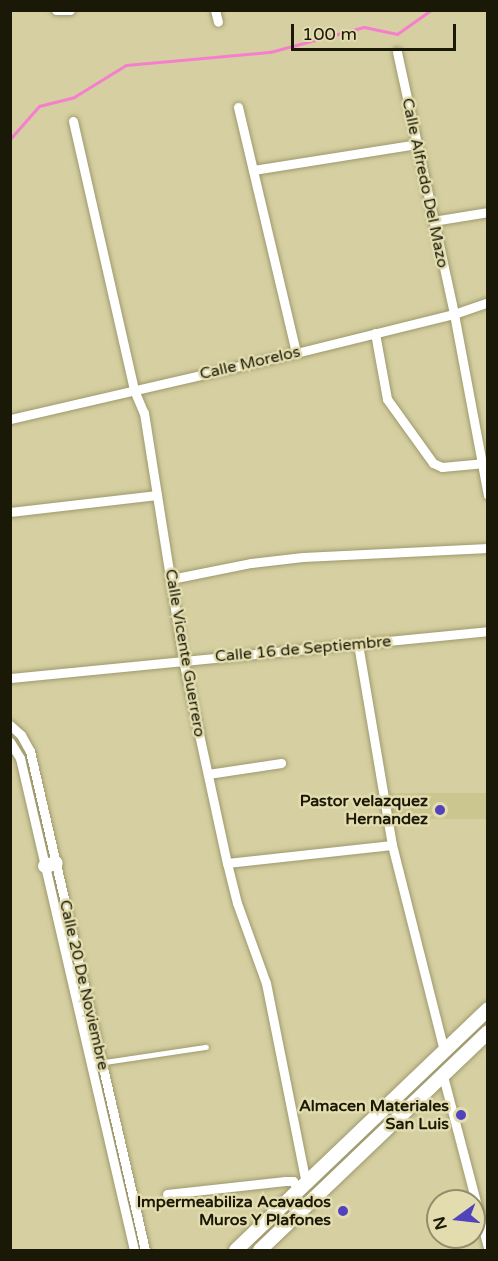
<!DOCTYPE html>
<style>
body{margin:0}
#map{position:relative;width:498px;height:1261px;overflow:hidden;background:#d5cfa1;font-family:"Varela Round",sans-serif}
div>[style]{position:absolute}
.built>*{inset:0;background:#cbc590;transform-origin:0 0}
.stream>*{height:3px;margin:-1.5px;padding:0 1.5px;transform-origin:1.5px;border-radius:1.5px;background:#f67fcd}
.roads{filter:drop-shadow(0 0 2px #9e996d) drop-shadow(0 0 2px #9e996d)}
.lane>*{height:4.5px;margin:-2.25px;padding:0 2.25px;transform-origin:2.25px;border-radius:2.25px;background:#fff}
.street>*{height:9px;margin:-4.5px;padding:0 4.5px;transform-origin:4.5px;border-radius:4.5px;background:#fff}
.secondary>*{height:14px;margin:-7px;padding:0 7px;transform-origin:7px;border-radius:7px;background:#fff}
.dots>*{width:16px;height:16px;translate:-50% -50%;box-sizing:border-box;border:3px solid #e2dcae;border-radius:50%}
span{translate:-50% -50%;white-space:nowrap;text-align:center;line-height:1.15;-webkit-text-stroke:5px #e2dcae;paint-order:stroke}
.street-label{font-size:16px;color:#1a1806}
.poi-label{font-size:16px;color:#1a1806;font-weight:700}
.right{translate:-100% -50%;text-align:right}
.frame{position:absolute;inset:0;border:12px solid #1a1806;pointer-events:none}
.north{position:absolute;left:426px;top:1189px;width:60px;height:60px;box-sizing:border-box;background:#e2dcae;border:2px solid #928e6b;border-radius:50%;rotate:255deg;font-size:16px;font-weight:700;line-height:24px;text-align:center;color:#1a1806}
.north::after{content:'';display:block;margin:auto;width:21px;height:27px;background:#5143bb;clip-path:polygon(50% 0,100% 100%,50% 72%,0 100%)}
.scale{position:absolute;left:291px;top:24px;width:165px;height:27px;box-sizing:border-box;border:3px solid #1a1806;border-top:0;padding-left:8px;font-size:18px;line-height:21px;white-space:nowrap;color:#1a1806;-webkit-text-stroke:4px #e2dcae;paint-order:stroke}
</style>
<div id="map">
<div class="built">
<i style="left:487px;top:793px;width:26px;height:97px;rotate:90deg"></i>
</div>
<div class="stream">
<i style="left:10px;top:139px;width:44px;rotate:-48.7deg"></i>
<i style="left:39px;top:106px;width:36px;rotate:-14deg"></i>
<i style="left:74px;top:97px;width:61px;rotate:-31.6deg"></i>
<i style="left:126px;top:65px;width:145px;rotate:-5.2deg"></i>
<i style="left:270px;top:52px;width:97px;rotate:-14.9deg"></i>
<i style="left:364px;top:27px;width:34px;rotate:12deg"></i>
<i style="left:397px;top:34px;width:42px;rotate:-35.2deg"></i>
</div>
<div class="roads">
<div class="lane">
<i style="left:92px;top:1064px;width:115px;rotate:-8.5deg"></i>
</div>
<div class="street">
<i style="left:56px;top:10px;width:14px"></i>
<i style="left:215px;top:10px;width:12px;rotate:76deg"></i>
<i style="left:397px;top:52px;width:268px;rotate:77.7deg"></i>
<i style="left:454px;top:314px;width:184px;rotate:79.4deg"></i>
<i style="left:238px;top:107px;width:253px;rotate:76.7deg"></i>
<i style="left:73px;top:121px;width:276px;rotate:77.2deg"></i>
<i style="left:134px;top:390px;width:25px;rotate:67deg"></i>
<i style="left:144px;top:413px;width:250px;rotate:81deg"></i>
<i style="left:183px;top:660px;width:208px;rotate:77.8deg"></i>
<i style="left:227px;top:863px;width:41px;rotate:76deg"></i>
<i style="left:237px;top:903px;width:85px;rotate:70.1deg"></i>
<i style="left:266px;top:983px;width:204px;rotate:78.7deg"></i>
<i style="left:253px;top:170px;width:166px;rotate:-9deg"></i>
<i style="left:433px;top:221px;width:56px;rotate:-9.3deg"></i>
<i style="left:375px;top:333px;width:67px;rotate:79.7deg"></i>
<i style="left:387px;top:399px;width:79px;rotate:54.3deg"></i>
<i style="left:433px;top:463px;width:10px;rotate:24deg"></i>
<i style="left:442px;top:467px;width:43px;rotate:-5.3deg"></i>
<i style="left:10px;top:419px;width:294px;rotate:-13deg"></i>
<i style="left:296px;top:353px;width:163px;rotate:-13.9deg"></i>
<i style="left:454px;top:314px;width:36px;rotate:-19deg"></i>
<i style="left:10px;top:512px;width:148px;rotate:-6.6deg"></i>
<i style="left:171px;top:579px;width:82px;rotate:-11.3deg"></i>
<i style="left:251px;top:563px;width:52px;rotate:-6.6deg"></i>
<i style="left:303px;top:557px;width:185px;rotate:-2.8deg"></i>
<i style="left:358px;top:644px;width:204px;rotate:80.4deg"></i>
<i style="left:392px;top:845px;width:211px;rotate:75.8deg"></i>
<i style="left:10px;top:678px;width:480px;rotate:-5.6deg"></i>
<i style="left:10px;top:725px;width:15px;rotate:42deg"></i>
<i style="left:21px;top:735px;width:18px;rotate:61deg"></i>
<i style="left:30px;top:751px;width:512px;rotate:77.02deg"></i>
<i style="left:10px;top:742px;width:19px;rotate:58deg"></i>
<i style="left:20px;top:758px;width:505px;rotate:76.95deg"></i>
<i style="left:208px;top:774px;width:74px;rotate:-8.6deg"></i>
<i style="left:227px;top:863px;width:166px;rotate:-6.2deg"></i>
<i style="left:443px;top:1076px;width:178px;rotate:75.3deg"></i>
<i style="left:167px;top:1194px;width:119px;rotate:-6.3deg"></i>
<i style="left:285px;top:1181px;width:8px"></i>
<i style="left:293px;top:1181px;width:11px;rotate:63deg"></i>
</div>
<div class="secondary">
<i style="left:45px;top:866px;width:11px;rotate:-15deg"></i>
<i style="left:236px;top:1250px;width:349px;rotate:-43.7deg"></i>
<i style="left:260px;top:1250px;width:315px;rotate:-43.7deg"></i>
</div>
</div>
<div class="dots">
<i style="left:440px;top:810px;background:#5143bb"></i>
<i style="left:461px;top:1115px;background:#5143bb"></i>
<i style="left:343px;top:1211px;background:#5143bb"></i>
</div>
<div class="street-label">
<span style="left:425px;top:183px;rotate:78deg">Calle Alfredo Del Mazo</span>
<span style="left:250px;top:363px;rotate:-13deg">Calle Morelos</span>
<span style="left:303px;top:649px;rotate:-5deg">Calle 16 de Septiembre</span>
<span style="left:185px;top:653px;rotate:80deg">Calle Vicente Guerrero</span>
<span style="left:84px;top:985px;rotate:77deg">Calle 20 De Noviembre</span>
</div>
<div class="poi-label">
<span class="right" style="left:428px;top:810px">Pastor velazquez<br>Hernandez</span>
<span class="right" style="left:449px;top:1115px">Almacen Materiales<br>San Luis</span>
<span class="right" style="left:331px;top:1211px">Impermeabiliza Acavados<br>Muros Y Plafones</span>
</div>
<div class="frame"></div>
<div class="north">N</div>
<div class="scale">100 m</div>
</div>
